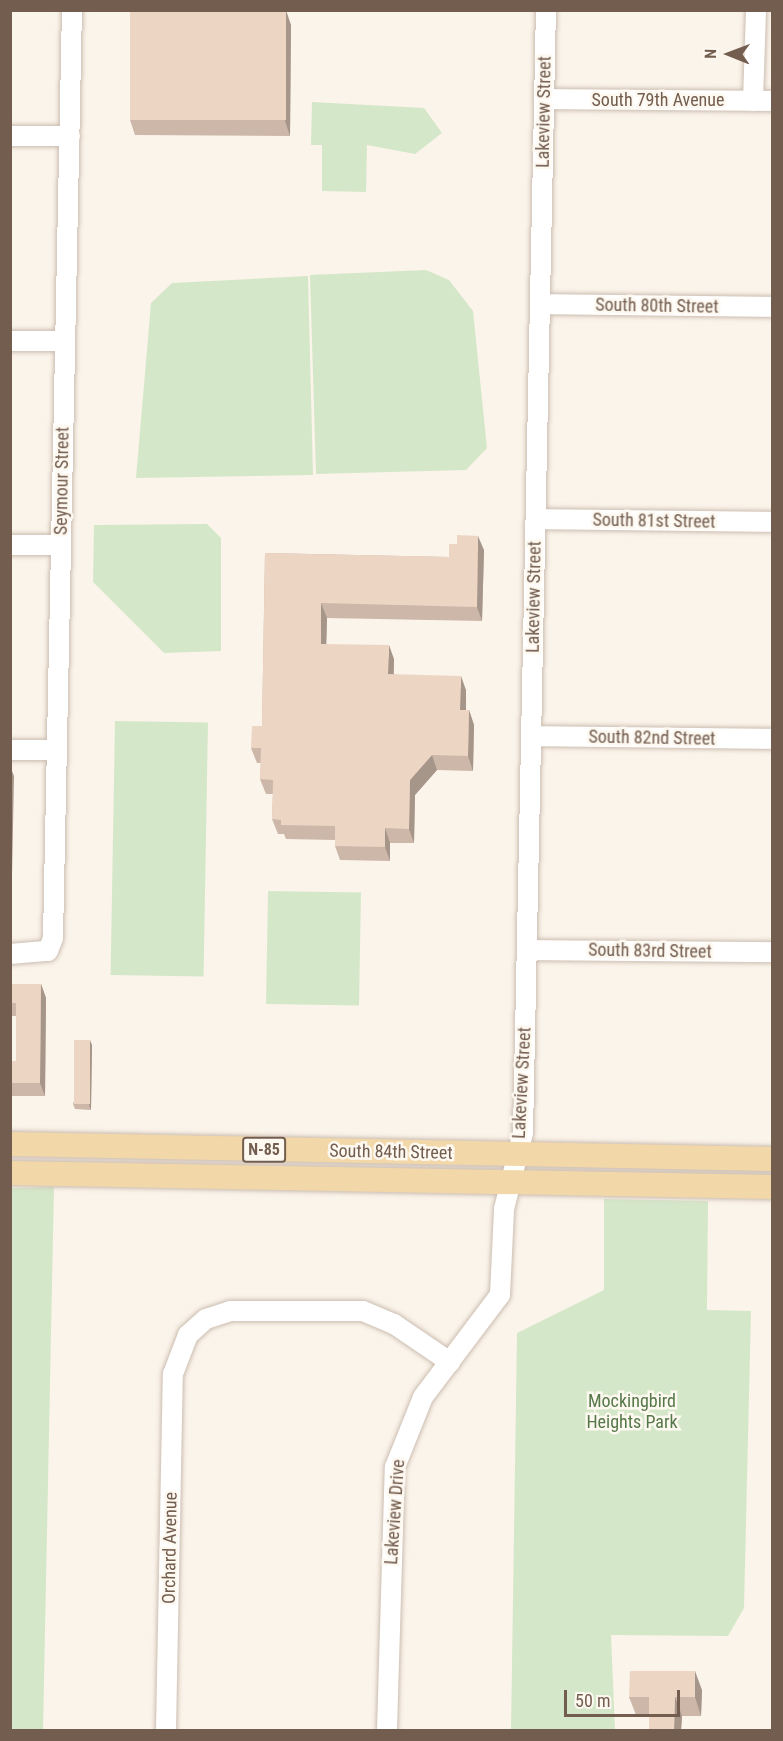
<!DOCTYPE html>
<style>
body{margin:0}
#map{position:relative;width:783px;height:1741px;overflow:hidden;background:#fbf4ea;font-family:"Roboto Condensed",sans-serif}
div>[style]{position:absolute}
.green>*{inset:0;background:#d5e7c9;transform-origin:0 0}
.roads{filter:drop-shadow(0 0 2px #ccbdb1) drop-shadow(0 0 2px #ccbdb1)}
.minor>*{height:20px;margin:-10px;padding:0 10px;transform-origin:10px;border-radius:10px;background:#fff}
.major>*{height:24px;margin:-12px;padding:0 12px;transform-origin:12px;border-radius:12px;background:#f2d8a9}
.wall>*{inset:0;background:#ccb7a9}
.shaded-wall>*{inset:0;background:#a69589}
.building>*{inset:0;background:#edd5c4;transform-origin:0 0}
span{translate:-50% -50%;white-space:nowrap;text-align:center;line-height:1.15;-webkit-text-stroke:5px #fdf8f0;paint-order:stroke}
.shield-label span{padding:2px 4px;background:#fdf8f0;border:2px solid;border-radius:4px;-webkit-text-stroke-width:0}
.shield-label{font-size:16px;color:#735d4f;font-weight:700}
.street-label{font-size:18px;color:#735d4f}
.park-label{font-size:18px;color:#557849}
.frame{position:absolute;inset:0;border:12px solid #735d4f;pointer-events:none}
.north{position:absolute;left:699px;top:24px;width:60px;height:60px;-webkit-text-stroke:4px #fdf8f0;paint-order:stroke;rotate:271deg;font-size:16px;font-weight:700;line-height:24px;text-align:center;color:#735d4f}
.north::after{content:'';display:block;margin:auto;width:21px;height:27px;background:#735d4f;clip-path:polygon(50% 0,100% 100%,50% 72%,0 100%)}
.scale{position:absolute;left:564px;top:1690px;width:116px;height:27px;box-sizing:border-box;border:3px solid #735d4f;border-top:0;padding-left:8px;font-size:18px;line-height:21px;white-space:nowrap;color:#735d4f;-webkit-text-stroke:4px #fdf8f0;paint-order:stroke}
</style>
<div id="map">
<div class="green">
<i style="clip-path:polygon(312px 102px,424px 108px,442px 133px,415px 154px,367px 145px,366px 192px,322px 191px,322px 145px,311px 145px)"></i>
<i style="clip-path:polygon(426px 270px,449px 280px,473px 311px,487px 448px,466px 470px,316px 474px,310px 275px)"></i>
<i style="clip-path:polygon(308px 276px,313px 475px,136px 478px,151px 303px,172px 283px)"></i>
<i style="clip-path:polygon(207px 524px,221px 538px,221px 651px,164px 653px,93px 582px,94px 525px)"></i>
<i style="left:115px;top:721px;width:93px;height:254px;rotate:1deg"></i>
<i style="left:268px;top:891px;width:93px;height:113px;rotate:1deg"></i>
<i style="clip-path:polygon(54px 1187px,43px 1730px,11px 1730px,11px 1188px)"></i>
<i style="clip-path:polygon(604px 1199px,708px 1201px,707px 1310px,751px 1311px,744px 1608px,728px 1636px,611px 1635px,615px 1730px,511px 1730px,517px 1333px,604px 1290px)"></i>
</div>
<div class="roads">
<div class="minor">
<i style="left:544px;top:99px;width:228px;rotate:0.5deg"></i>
<i style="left:753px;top:101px;width:91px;rotate:-88.1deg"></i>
<i style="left:10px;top:136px;width:60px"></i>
<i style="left:541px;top:304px;width:231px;rotate:0.7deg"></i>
<i style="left:10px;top:341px;width:55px"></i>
<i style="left:536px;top:519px;width:236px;rotate:0.7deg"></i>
<i style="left:10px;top:545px;width:51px"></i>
<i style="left:531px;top:736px;width:241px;rotate:0.7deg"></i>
<i style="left:10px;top:750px;width:47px"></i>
<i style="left:527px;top:950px;width:245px;rotate:0.5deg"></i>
<i style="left:10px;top:954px;width:38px;rotate:-5deg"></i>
<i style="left:48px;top:951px;width:14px;rotate:-69deg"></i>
<i style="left:53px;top:938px;width:928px;rotate:-88.83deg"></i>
<i style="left:166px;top:1730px;width:356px;rotate:-88.9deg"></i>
<i style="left:173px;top:1374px;width:42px;rotate:-69deg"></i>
<i style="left:188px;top:1335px;width:24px;rotate:-42deg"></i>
<i style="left:206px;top:1319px;width:25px;rotate:-18deg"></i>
<i style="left:230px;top:1311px;width:133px"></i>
<i style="left:363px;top:1311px;width:34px;rotate:23deg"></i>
<i style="left:394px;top:1324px;width:68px;rotate:34.2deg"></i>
<i style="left:387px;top:1730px;width:263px;rotate:-88.3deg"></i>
<i style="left:395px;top:1467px;width:75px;rotate:-68.2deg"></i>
<i style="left:423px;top:1397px;width:128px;rotate:-53deg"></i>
<i style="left:500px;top:1295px;width:86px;rotate:-87.3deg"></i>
<i style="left:504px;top:1209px;width:78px;rotate:-76deg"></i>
<i style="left:523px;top:1133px;width:1123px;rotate:-88.83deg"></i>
</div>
<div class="major">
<i style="left:10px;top:1144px;width:762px;rotate:1.13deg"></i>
<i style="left:10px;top:1173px;width:762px;rotate:1.05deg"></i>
</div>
</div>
<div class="wall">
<i style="clip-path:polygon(291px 25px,290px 136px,135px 135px,130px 120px)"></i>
<i style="clip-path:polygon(484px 550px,482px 621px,327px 618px,326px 644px,394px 659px,394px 674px,466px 690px,466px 710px,469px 710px,474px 725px,473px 771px,437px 770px,415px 795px,414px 843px,390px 843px,390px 861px,340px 860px,335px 846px,335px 840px,286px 839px,284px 834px,278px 834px,272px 819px,273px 794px,266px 794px,260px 779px,261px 763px,257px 763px,251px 748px,262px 726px,265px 553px,449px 557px)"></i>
<i style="clip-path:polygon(10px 984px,41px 984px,46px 998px,45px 1096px,10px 1096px,10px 1061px,16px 1061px,16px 1016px,10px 1016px)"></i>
<i style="clip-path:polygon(92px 1045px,91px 1110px,75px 1109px,73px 1104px)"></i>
<i style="clip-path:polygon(702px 1690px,701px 1716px,682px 1716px,681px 1731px,649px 1731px,649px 1716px,636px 1715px,629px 1697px)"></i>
</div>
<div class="shaded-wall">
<i style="clip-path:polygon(286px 10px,291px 25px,290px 136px,285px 121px)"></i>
<i style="clip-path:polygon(478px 536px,484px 550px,482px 621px,477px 607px)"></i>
<i style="clip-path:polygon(321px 603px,327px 618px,326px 658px,321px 644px)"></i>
<i style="clip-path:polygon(389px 645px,394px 659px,393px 689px,388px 674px)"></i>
<i style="clip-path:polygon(461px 676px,466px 690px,466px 724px,460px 710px)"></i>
<i style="clip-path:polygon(469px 710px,474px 725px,473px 771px,468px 756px)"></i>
<i style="clip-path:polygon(432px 755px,437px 770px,415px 795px,414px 843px,409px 829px,410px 780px)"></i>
<i style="clip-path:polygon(10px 766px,14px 776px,11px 925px,10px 922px)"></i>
<i style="clip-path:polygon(385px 828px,390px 843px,390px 861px,385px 847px)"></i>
<i style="clip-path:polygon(41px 984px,46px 998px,45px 1096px,40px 1083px)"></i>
<i style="clip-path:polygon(90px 1040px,92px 1045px,91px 1110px,89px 1105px)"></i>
<i style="clip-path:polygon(695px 1671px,702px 1690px,701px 1716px,695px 1697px)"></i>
<i style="clip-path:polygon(675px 1697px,682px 1716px,681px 1731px,674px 1731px)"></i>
</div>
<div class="building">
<i style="left:130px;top:10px;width:156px;height:110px"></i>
<i style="clip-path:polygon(457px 535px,478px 536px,477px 607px,321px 603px,321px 644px,389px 645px,388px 674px,461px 676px,460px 710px,469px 710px,468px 756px,432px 755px,410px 780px,409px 829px,385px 828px,385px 847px,335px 846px,335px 826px,281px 825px,281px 820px,272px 819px,273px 780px,260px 779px,261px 748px,251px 748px,252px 726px,262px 726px,265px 553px,449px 557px,449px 544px,457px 544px)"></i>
<i style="clip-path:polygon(10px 984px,41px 984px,40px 1083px,10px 1083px,10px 1061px,16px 1061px,16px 1003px,10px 1003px)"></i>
<i style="left:74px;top:1040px;width:16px;height:64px"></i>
<i style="clip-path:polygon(630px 1671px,695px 1671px,695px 1697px,675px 1697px,674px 1731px,649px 1731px,649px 1697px,629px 1697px)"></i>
</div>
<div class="shield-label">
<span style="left:264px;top:1150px">N-85</span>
</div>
<div class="street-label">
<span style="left:658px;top:100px">South 79th Avenue</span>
<span style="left:544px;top:112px;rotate:-89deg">Lakeview Street</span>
<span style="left:657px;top:306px;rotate:1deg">South 80th Street</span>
<span style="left:62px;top:481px;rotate:-89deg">Seymour Street</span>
<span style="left:654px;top:521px;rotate:1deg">South 81st Street</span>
<span style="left:534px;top:597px;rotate:-89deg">Lakeview Street</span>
<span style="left:652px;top:738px;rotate:1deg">South 82nd Street</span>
<span style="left:650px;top:951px;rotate:1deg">South 83rd Street</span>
<span style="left:522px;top:1083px;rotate:-87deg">Lakeview Street</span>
<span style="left:391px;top:1152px;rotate:1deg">South 84th Street</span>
<span style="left:395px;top:1512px;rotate:-86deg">Lakeview Drive</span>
<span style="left:170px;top:1548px;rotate:-89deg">Orchard Avenue</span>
</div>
<div class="park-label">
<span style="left:632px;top:1412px">Mockingbird<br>Heights Park</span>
</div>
<div class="frame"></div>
<div class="north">N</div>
<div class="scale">50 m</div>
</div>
